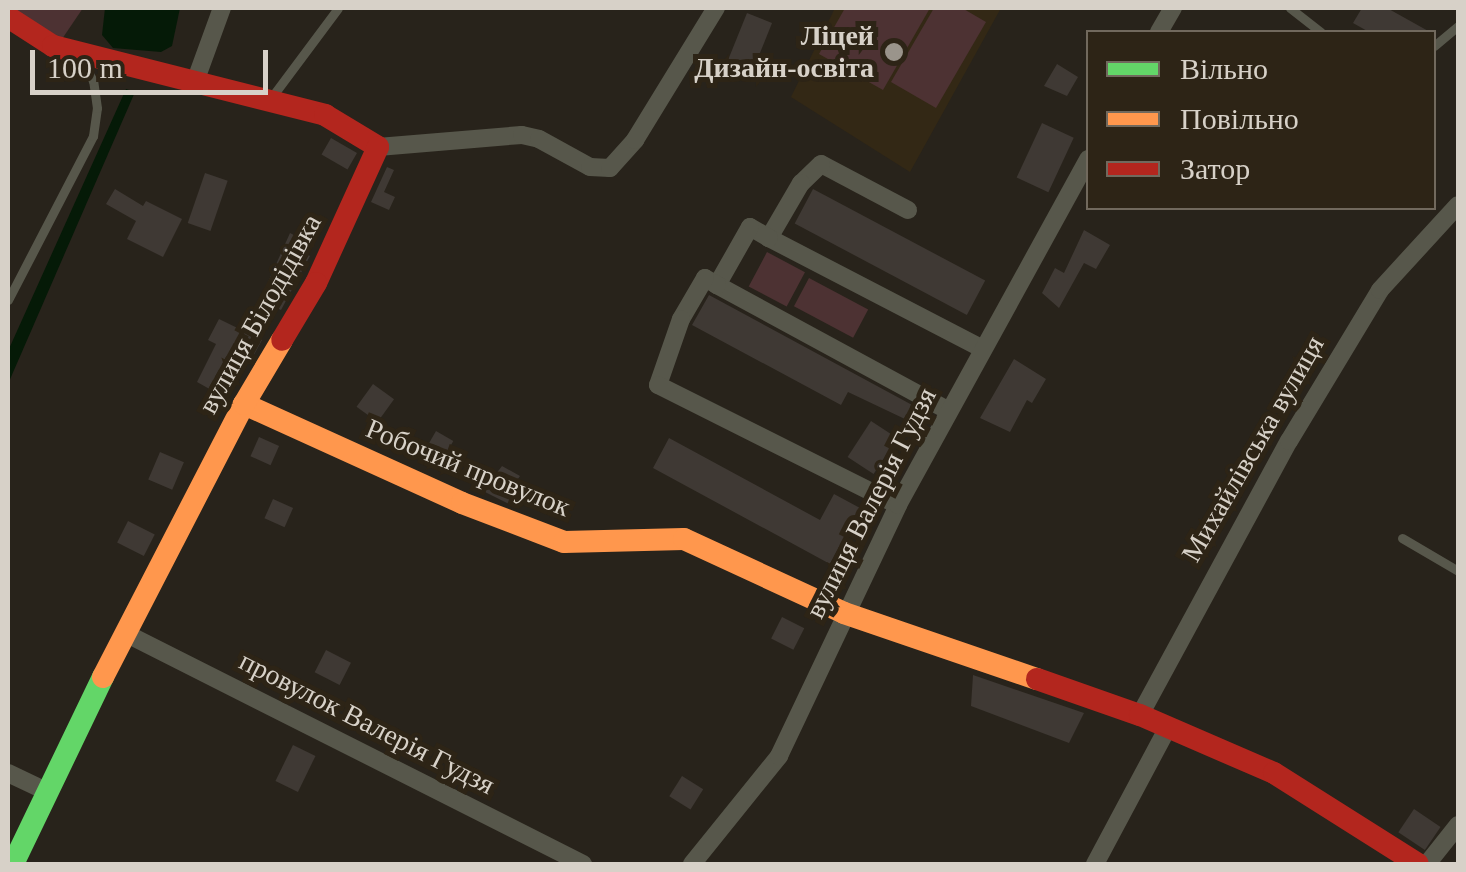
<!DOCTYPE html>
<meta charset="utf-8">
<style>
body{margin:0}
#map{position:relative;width:1466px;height:872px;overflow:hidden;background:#28231b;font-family:Georgia,serif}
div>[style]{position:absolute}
.built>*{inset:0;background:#332815}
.green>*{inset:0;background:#4d3233;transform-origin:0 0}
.water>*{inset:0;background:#051a07}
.building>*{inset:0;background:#3f3934;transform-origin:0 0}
.lane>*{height:9px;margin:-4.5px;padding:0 4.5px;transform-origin:4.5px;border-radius:4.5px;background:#57574b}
.street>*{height:18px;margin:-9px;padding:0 9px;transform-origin:9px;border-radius:9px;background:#57574b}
.fast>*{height:22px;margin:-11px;padding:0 11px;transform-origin:11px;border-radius:11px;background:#63d668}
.slow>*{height:22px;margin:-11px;padding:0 11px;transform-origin:11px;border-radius:11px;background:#ff974d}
.jam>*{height:22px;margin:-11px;padding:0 11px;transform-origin:11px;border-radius:11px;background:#b3261e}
.dots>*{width:28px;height:28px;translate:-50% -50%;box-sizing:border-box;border:5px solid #2d2416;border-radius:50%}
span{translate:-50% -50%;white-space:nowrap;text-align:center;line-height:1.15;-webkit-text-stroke:10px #2d2416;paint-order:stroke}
.poi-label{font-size:28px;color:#d7d1c8;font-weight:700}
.right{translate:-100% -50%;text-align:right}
.street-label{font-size:28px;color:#d7d1c8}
.frame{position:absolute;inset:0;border:10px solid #d7d1c8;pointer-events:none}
.legend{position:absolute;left:1086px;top:30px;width:350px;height:180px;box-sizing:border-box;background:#2d2416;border:2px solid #71695d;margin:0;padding:12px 18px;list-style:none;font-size:30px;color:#d7d1c8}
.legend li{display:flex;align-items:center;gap:20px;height:50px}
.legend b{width:50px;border:2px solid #71695d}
.scale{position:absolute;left:30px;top:50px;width:238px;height:45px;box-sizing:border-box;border:5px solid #d7d1c8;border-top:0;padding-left:12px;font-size:30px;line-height:35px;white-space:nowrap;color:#d7d1c8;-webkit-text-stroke:8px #2d2416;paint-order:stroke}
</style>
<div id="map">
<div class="built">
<i style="clip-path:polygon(835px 8px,1001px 8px,910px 172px,791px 97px)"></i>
</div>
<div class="green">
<i style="clip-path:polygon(11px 8px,83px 8px,62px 39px)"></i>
<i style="clip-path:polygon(845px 8px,930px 8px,883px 90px,819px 54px)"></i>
<i style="clip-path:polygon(934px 8px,962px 8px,986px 22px,936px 108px,891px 82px)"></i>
<i style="left:767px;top:252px;width:43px;height:39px;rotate:28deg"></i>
<i style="left:809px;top:278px;width:67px;height:32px;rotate:28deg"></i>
</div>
<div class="water">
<i style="clip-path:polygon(105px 8px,180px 8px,172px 46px,161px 52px,113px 48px,102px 35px)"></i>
<i style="clip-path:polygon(126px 89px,135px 92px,8px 384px,8px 351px)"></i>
</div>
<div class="building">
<i style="clip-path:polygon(1362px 8px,1387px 8px,1430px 32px,1369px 32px,1353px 23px)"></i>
<i style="left:747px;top:13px;width:27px;height:63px;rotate:22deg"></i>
<i style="clip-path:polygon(1057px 64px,1078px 77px,1067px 96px,1044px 86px)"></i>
<i style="left:1042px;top:123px;width:35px;height:60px;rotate:25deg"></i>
<i style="left:331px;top:138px;width:30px;height:19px;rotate:30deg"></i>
<i style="clip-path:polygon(387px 167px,394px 170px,384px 192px,395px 197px,389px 210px,371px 202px)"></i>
<i style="left:205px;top:173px;width:24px;height:53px;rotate:19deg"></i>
<i style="clip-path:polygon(115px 189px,143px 206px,146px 201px,182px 219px,163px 257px,127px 239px,136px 221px,106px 204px)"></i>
<i style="left:813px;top:189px;width:195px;height:39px;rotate:28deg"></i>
<i style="clip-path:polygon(1084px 230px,1110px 245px,1096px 269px,1084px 263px,1059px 308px,1042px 293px,1055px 268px,1064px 273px)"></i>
<i style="clip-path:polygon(290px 233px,309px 243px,305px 253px,310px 256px,281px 310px,260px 300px)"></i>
<i style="clip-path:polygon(709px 295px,914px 406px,907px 420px,848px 392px,841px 405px,692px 325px)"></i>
<i style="clip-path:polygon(219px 319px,262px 340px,250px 362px,241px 357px,222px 396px,197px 382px,216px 344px,208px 340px)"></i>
<i style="clip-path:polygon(1014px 359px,1046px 379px,1032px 403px,1027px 400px,1010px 432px,980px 418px)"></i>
<i style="left:373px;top:384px;width:26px;height:28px;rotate:36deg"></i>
<i style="left:871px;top:421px;width:31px;height:43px;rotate:33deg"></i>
<i style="left:436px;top:431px;width:20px;height:25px;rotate:30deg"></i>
<i style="left:259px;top:437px;width:22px;height:21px;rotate:24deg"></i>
<i style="clip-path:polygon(669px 438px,820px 520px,834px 494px,860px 508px,830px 564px,653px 468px)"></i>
<i style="left:160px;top:452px;width:26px;height:30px;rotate:23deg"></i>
<i style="clip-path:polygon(502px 466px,520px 476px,508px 494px,513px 498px,509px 504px,483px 491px)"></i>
<i style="left:273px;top:499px;width:22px;height:21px;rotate:24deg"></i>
<i style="left:128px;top:521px;width:30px;height:24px;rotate:27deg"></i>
<i style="left:782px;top:617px;width:25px;height:24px;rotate:27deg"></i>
<i style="left:326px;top:650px;width:28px;height:25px;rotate:27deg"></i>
<i style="clip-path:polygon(973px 675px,1084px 713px,1069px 743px,971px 706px)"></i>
<i style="left:293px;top:745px;width:25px;height:40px;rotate:26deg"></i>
<i style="left:682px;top:776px;width:25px;height:24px;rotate:32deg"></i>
<i style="left:1414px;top:809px;width:32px;height:28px;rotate:34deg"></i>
</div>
<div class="lane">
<i style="left:1290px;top:8px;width:39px;rotate:38deg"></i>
<i style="left:1434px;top:46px;width:31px;rotate:-40deg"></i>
<i style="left:271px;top:98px;width:112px;rotate:-53.3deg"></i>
<i style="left:8px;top:300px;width:185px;rotate:-62.6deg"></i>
<i style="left:93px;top:136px;width:28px;rotate:-82deg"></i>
<i style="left:97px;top:108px;width:27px;rotate:-98deg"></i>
<i style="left:93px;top:81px;width:21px;rotate:-118deg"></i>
<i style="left:1402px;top:538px;width:65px;rotate:30.5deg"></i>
</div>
<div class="street">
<i style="left:1159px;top:32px;width:28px;rotate:-60deg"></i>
<i style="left:195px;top:82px;width:79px;rotate:-70deg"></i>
<i style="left:378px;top:147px;width:144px;rotate:-4.8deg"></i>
<i style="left:522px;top:135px;width:17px;rotate:13deg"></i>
<i style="left:539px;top:139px;width:58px;rotate:28.8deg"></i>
<i style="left:590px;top:167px;width:20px;rotate:3deg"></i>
<i style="left:610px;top:168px;width:38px;rotate:-48deg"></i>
<i style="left:635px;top:140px;width:155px;rotate:-58.5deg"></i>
<i style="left:908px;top:210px;width:98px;rotate:-152.1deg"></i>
<i style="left:821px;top:164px;width:28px;rotate:136deg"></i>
<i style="left:801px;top:183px;width:64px;rotate:120.2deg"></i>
<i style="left:769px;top:238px;width:241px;rotate:27.4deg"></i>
<i style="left:769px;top:238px;width:22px;rotate:-150deg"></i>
<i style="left:750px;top:227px;width:67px;rotate:119.6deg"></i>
<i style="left:717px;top:285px;width:264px;rotate:28.5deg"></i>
<i style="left:717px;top:285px;width:14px;rotate:-150deg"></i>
<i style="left:705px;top:278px;width:48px;rotate:120.3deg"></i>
<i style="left:681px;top:319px;width:70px;rotate:109.2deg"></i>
<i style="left:658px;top:385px;width:268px;rotate:26.6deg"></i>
<i style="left:125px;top:633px;width:513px;rotate:26.76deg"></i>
<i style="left:1140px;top:715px;width:312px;rotate:-61.5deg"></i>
<i style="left:1289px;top:441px;width:176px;rotate:-58.9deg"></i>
<i style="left:1380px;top:290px;width:115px;rotate:-47.5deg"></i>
<i style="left:8px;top:773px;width:44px;rotate:25.4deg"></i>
<i style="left:692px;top:864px;width:139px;rotate:-51.1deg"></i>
<i style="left:779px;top:756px;width:278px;rotate:-64.6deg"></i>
<i style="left:898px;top:505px;width:395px;rotate:-61.2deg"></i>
<i style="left:1095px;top:864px;width:155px;rotate:-61.9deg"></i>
<i style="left:1427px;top:864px;width:50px;rotate:-51.5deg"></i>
</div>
<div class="fast">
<i style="left:13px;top:864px;width:208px;rotate:-64.3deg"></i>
</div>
<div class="slow">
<i style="left:244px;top:404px;width:239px;rotate:24.4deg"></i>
<i style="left:462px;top:503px;width:109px;rotate:20.9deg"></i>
<i style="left:564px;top:542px;width:120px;rotate:-1.4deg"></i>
<i style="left:684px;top:539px;width:176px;rotate:24.8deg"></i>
<i style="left:844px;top:613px;width:204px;rotate:18.9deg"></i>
<i style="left:103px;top:677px;width:307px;rotate:-62.7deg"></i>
<i style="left:244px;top:404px;width:74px;rotate:-59.3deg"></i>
</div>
<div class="jam">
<i style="left:8px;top:17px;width:54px;rotate:32.8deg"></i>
<i style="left:53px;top:46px;width:281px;rotate:14.2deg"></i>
<i style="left:325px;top:115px;width:62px;rotate:31.1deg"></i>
<i style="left:378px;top:147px;width:149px;rotate:114.5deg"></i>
<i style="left:316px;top:283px;width:66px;rotate:120.8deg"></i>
<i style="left:1037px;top:679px;width:109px;rotate:19.3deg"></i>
<i style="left:1140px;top:715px;width:146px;rotate:23.4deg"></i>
<i style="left:1274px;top:773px;width:170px;rotate:32.3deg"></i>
</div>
<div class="dots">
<i style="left:894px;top:52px;background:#9a948b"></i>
</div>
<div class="poi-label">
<span class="right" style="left:874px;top:52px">Ліцей<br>Дизайн-освіта</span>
</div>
<div class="street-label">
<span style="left:260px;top:314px;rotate:-61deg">вулиця Білодідівка</span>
<span style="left:1253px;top:449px;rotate:-60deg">Михайлівська вулиця</span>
<span style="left:468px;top:468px;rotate:22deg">Робочий провулок</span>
<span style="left:871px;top:503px;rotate:-63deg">вулиця Валерія Гудзя</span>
<span style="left:367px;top:723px;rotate:27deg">провулок Валерія Гудзя</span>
</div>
<div class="frame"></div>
<ul class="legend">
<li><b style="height:12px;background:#63d668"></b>Вільно</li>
<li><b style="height:12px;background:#ff974d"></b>Повільно</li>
<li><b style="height:12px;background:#b3261e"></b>Затор</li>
</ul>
<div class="scale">100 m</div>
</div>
